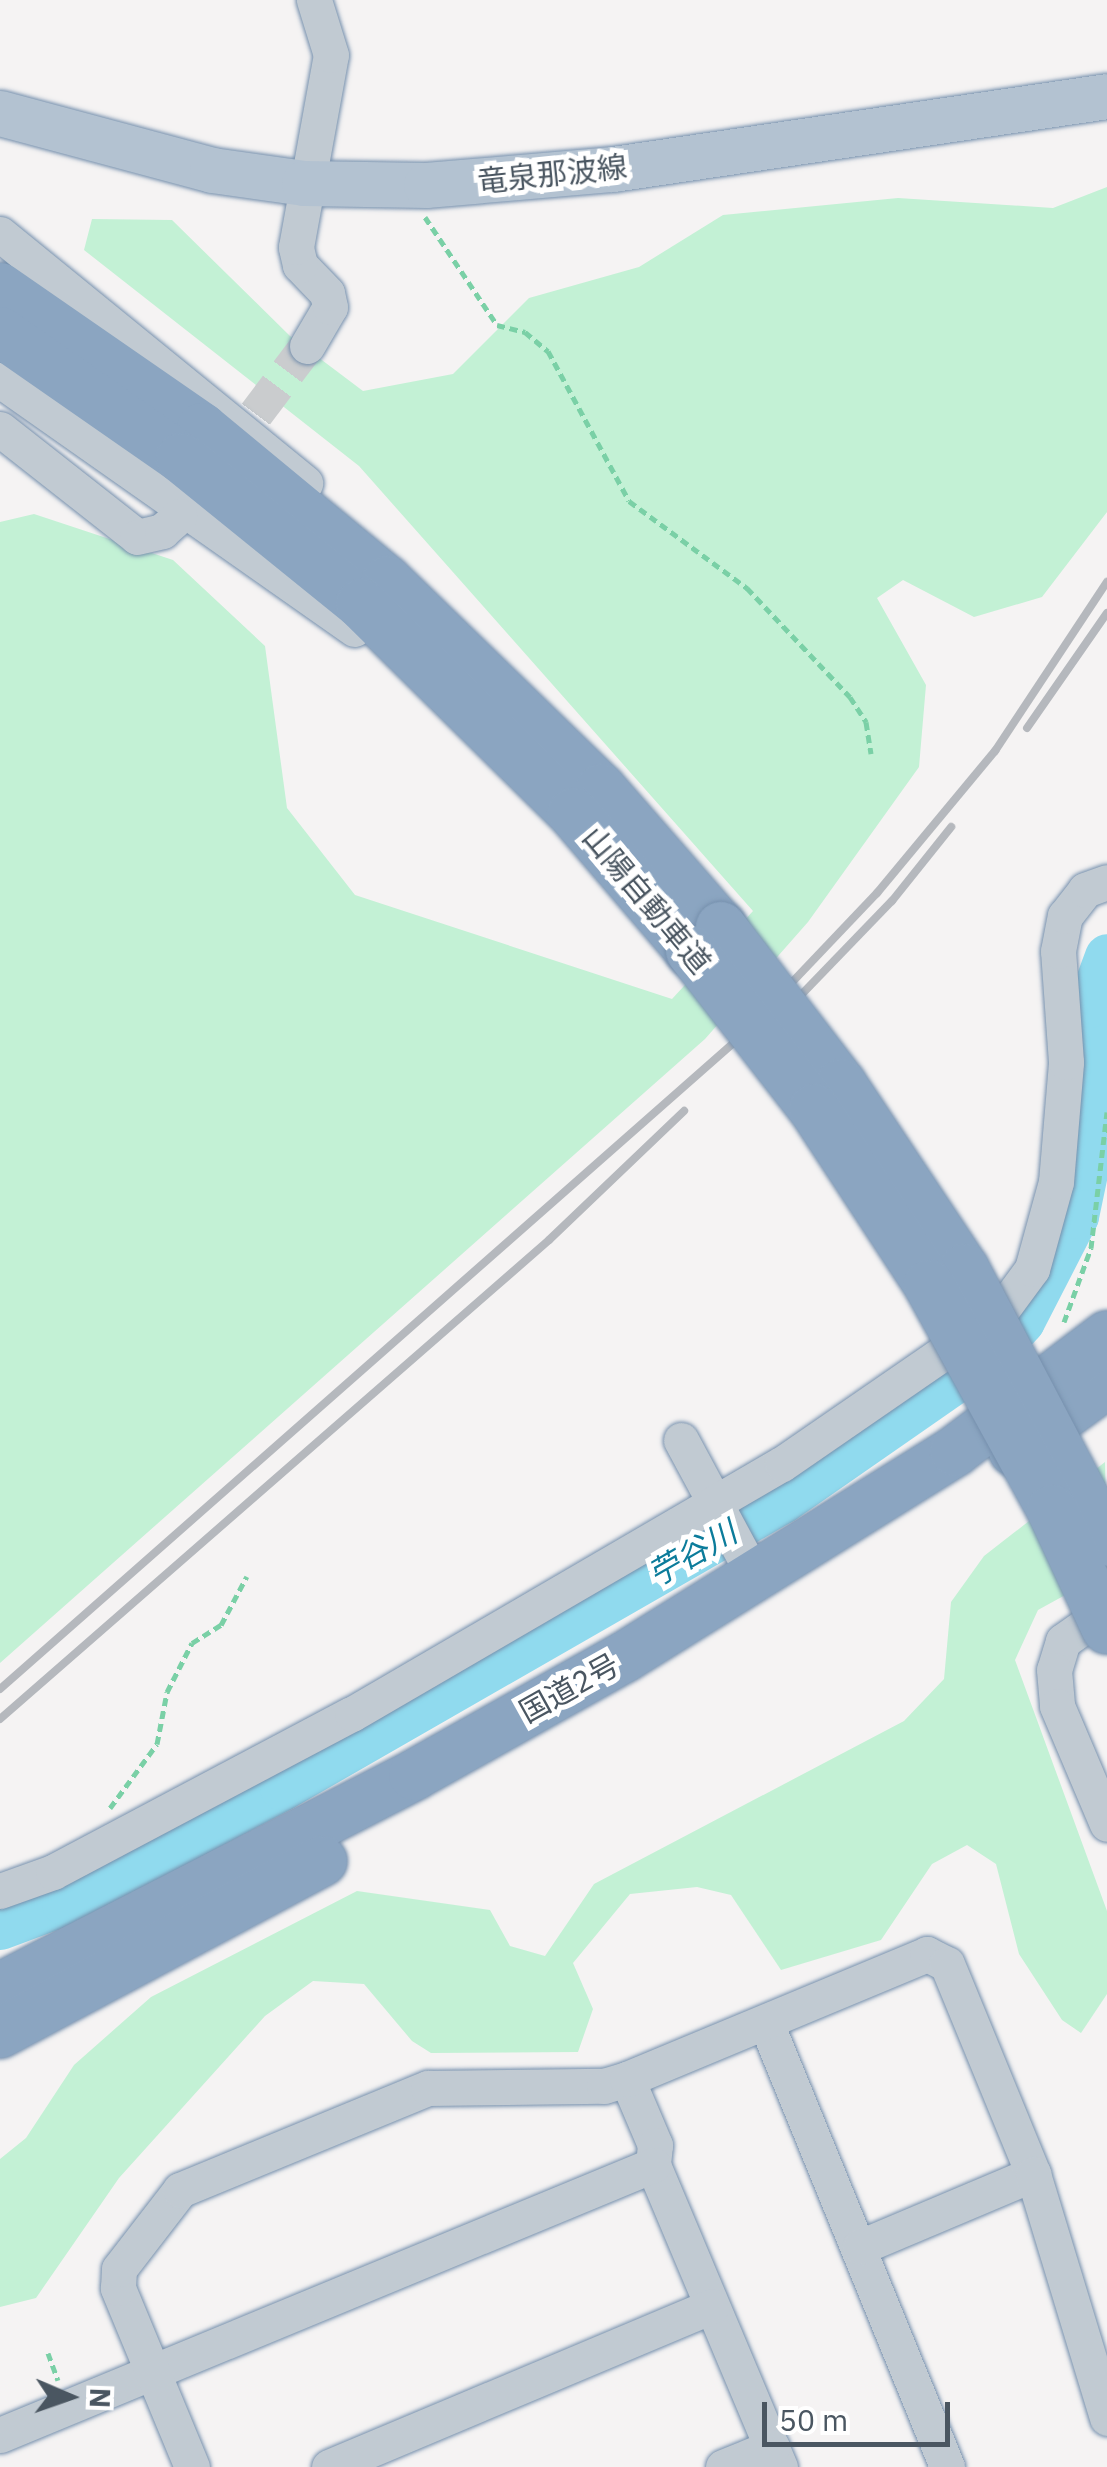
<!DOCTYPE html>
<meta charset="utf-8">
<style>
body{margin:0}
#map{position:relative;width:1107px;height:2467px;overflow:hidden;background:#f5f3f3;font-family:"IBM Plex Sans","Noto Sans JP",sans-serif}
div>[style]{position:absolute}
.green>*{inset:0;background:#c3f1d5}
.river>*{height:45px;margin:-22.5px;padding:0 22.5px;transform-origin:22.5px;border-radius:22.5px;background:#90daee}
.minor-tunnel>*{height:35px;margin-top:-17.5px;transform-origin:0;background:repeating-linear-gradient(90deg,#caccce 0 35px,transparent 0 53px)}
.path>*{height:5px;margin-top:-2.5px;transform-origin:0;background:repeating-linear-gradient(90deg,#7ad0a6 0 8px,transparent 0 13px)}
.roads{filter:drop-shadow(0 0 2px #7690ad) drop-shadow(0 0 2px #7690ad)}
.minor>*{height:35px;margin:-17.5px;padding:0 17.5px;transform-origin:17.5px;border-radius:17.5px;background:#c1cad2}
.major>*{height:45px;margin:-22.5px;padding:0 22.5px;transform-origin:22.5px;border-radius:22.5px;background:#b3c2d1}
.highway>*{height:50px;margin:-25px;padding:0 25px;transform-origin:25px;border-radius:25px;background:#8ba5c1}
.rail>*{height:8px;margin:-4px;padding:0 4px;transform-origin:4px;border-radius:4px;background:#b5b8bd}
.bridges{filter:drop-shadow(0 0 2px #7690ad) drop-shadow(0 0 2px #7690ad)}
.highway-bridge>*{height:50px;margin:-25px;padding:0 25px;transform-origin:25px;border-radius:25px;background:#8ba5c1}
span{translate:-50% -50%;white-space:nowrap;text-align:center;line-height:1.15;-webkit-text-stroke:10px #fff;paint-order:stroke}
.street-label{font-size:30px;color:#4a5661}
.water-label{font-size:32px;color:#0c7c9b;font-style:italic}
.north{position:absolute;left:20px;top:2347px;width:100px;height:100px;-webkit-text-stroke:8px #fff;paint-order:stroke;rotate:92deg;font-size:28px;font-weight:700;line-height:40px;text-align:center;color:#4a5661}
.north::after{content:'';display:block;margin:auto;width:35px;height:45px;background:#4a5661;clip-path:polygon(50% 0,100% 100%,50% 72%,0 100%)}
.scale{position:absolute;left:762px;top:2402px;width:188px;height:45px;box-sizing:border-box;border:5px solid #4a5661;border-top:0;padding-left:12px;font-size:30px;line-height:35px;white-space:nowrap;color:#4a5661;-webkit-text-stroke:8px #fff;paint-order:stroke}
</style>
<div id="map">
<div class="green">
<i style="clip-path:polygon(1107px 187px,1107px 512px,1042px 597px,974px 617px,903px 580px,877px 598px,926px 685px,919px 767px,808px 922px,705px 1039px,0 1663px,0 522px,34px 514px,173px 560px,265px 646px,287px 808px,355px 895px,672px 999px,753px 911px,359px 466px,84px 250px,92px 219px,172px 220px,290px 336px,363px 391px,453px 374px,529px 298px,639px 267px,723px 215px,898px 198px,1053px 208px)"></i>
<i style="clip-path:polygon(1105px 1462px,1107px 1572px,1038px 1610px,1015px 1660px,1107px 1911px,1107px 1994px,1081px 2033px,1062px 2020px,1019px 1954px,996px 1864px,967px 1845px,932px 1864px,881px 1940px,781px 1970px,731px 1895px,697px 1887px,630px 1894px,573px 1963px,593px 2009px,578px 2052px,431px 2053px,412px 2041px,364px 1984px,313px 1981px,265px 2016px,119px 2178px,36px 2298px,0 2307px,0 2159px,26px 2138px,74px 2065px,151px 1997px,357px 1891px,490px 1910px,510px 1946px,545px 1956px,594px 1884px,904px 1721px,944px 1679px,951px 1602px,984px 1556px)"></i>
</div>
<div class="river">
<i style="left:0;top:1927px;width:68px;rotate:-20.6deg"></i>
<i style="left:64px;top:1903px;width:246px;rotate:-27.8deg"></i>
<i style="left:282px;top:1788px;width:577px;rotate:-29.86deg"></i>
<i style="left:782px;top:1501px;width:256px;rotate:-34.8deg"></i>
<i style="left:992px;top:1355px;width:45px;rotate:-48.6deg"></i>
<i style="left:1022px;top:1321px;width:118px;rotate:-62.8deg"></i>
<i style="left:1076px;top:1216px;width:49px;rotate:-78.2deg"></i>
<i style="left:1086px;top:1168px;width:163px;rotate:-88.9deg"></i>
<i style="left:1089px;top:1005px;width:52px;rotate:-69.8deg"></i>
</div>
<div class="minor-tunnel">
<i style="left:224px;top:456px;width:138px;rotate:-53deg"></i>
</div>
<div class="path">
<i style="left:425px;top:217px;width:130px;rotate:56.3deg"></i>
<i style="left:497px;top:325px;width:29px;rotate:14deg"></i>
<i style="left:525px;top:332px;width:30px;rotate:40deg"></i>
<i style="left:548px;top:351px;width:170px;rotate:61.6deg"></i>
<i style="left:629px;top:501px;width:147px;rotate:36.4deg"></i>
<i style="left:747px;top:588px;width:150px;rotate:46.6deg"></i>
<i style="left:850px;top:697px;width:30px;rotate:57deg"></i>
<i style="left:866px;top:722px;width:32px;rotate:81deg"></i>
<i style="left:1064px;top:1322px;width:79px;rotate:-70deg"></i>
<i style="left:1091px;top:1248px;width:137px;rotate:-83.3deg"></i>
<i style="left:110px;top:1808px;width:79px;rotate:-53.7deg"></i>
<i style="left:157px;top:1744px;width:53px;rotate:-79.1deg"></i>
<i style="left:167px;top:1692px;width:55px;rotate:-63deg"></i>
<i style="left:192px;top:1643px;width:34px;rotate:-32deg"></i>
<i style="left:221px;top:1625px;width:55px;rotate:-62deg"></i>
<i style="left:48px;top:2353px;width:29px;rotate:70deg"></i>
</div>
<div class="roads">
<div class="minor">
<i style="left:0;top:234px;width:394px;rotate:39.2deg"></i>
<i style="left:307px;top:346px;width:45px;rotate:-59.5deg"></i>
<i style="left:330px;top:307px;width:14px;rotate:-102deg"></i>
<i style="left:327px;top:293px;width:39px;rotate:-134deg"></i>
<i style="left:300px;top:265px;width:18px;rotate:-103deg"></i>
<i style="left:296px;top:247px;width:195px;rotate:-79.7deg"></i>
<i style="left:331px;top:55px;width:58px;rotate:-107.2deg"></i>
<i style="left:0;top:380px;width:433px;rotate:35.1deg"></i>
<i style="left:0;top:429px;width:174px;rotate:38.2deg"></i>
<i style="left:137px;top:537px;width:26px;rotate:-13deg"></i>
<i style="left:162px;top:531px;width:23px;rotate:-41deg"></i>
<i style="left:681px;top:1440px;width:158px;rotate:61.7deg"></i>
<i style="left:1107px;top:1610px;width:54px;rotate:144.8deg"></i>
<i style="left:1063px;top:1641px;width:30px;rotate:107deg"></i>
<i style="left:1054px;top:1670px;width:36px;rotate:85deg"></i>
<i style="left:1057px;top:1706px;width:128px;rotate:67deg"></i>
<i style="left:0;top:1891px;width:56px;rotate:-19.7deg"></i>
<i style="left:53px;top:1872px;width:338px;rotate:-27.9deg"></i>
<i style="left:352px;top:1714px;width:497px;rotate:-30.2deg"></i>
<i style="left:782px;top:1464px;width:262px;rotate:-34.6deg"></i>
<i style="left:998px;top:1315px;width:57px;rotate:-53.5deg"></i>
<i style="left:1032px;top:1269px;width:90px;rotate:-74.6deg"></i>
<i style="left:1056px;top:1182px;width:120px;rotate:-85.2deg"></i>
<i style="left:1066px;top:1062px;width:111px;rotate:-94.1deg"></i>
<i style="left:1058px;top:951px;width:36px;rotate:-79deg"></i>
<i style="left:1065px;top:916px;width:33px;rotate:-52deg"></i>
<i style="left:1085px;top:890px;width:23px;rotate:-20deg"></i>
<i style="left:766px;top:2023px;width:479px;rotate:67.8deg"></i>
<i style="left:627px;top:2079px;width:72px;rotate:67deg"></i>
<i style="left:655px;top:2145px;width:20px;rotate:96deg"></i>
<i style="left:653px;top:2165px;width:328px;rotate:67.2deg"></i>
<i style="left:860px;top:2247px;width:188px;rotate:-22.9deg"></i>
<i style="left:0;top:2435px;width:707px;rotate:-22.46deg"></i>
<i style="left:192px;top:2467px;width:194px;rotate:-112.5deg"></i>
<i style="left:118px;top:2288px;width:19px;rotate:-87deg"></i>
<i style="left:119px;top:2269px;width:100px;rotate:-52.3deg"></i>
<i style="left:180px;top:2190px;width:268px;rotate:-22.4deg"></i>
<i style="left:428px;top:2088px;width:176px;rotate:-0.7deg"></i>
<i style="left:604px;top:2086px;width:24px;rotate:-17deg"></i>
<i style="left:627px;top:2079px;width:325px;rotate:-22.6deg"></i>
<i style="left:927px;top:1954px;width:22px;rotate:27deg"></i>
<i style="left:947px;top:1964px;width:227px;rotate:67.7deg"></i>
<i style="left:1033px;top:2174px;width:255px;rotate:73.1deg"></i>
<i style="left:329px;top:2467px;width:415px;rotate:-22.8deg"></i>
<i style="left:723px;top:2467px;width:53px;rotate:-22.2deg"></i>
</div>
<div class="major">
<i style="left:0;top:113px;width:220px;rotate:15deg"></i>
<i style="left:212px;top:170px;width:93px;rotate:8deg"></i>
<i style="left:304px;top:183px;width:122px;rotate:0.9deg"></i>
<i style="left:426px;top:185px;width:188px;rotate:-4.9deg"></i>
<i style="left:613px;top:169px;width:499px;rotate:-8.4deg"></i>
</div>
<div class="highway">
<i style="left:0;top:288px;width:246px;rotate:34.7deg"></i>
<i style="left:202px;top:428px;width:240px;rotate:39.6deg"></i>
<i style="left:387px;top:581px;width:298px;rotate:44.2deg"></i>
<i style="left:601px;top:789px;width:183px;rotate:49deg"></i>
<i style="left:0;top:332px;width:221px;rotate:34.8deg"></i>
<i style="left:181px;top:458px;width:232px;rotate:39deg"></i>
<i style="left:361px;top:604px;width:298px;rotate:44.6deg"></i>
<i style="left:573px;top:813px;width:182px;rotate:49.5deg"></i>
<i style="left:1014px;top:1451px;width:115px;rotate:-36.2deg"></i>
<i style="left:0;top:1988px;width:466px;rotate:-27.2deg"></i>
<i style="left:414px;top:1775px;width:243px;rotate:-29.3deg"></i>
<i style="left:626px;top:1656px;width:388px;rotate:-31.9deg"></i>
<i style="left:955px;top:1451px;width:191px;rotate:-37.1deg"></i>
<i style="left:0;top:2033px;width:365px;rotate:-28.1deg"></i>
</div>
</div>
<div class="rail">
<i style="left:1027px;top:728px;width:140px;rotate:-55.2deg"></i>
<i style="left:746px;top:1052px;width:210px;rotate:-46deg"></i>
<i style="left:892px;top:901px;width:95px;rotate:-51.4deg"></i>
<i style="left:0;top:1689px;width:983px;rotate:-41.37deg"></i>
<i style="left:738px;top:1039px;width:202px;rotate:-46.4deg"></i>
<i style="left:877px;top:893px;width:185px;rotate:-50.3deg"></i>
<i style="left:995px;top:751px;width:203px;rotate:-56.5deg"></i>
<i style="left:0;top:1719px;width:729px;rotate:-41.1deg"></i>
<i style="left:549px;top:1240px;width:187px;rotate:-43.7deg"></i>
</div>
<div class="bridges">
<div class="highway-bridge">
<i style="left:721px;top:927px;width:198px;rotate:52.6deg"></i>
<i style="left:841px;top:1084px;width:222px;rotate:56.4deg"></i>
<i style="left:964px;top:1269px;width:307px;rotate:62.3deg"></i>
<i style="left:691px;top:951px;width:200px;rotate:52.1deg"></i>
<i style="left:814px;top:1109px;width:210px;rotate:56.8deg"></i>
<i style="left:929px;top:1285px;width:256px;rotate:61.3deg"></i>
<i style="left:1052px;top:1510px;width:131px;rotate:65.2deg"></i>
</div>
</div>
<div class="street-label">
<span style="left:552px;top:174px;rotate:-6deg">竜泉那波線</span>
<span style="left:647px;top:900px;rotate:50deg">山陽自動車道</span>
<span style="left:569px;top:1688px;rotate:-29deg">国道2号</span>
</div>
<div class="water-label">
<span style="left:692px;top:1553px;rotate:-30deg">苧谷川</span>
</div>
<div class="north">N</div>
<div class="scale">50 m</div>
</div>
